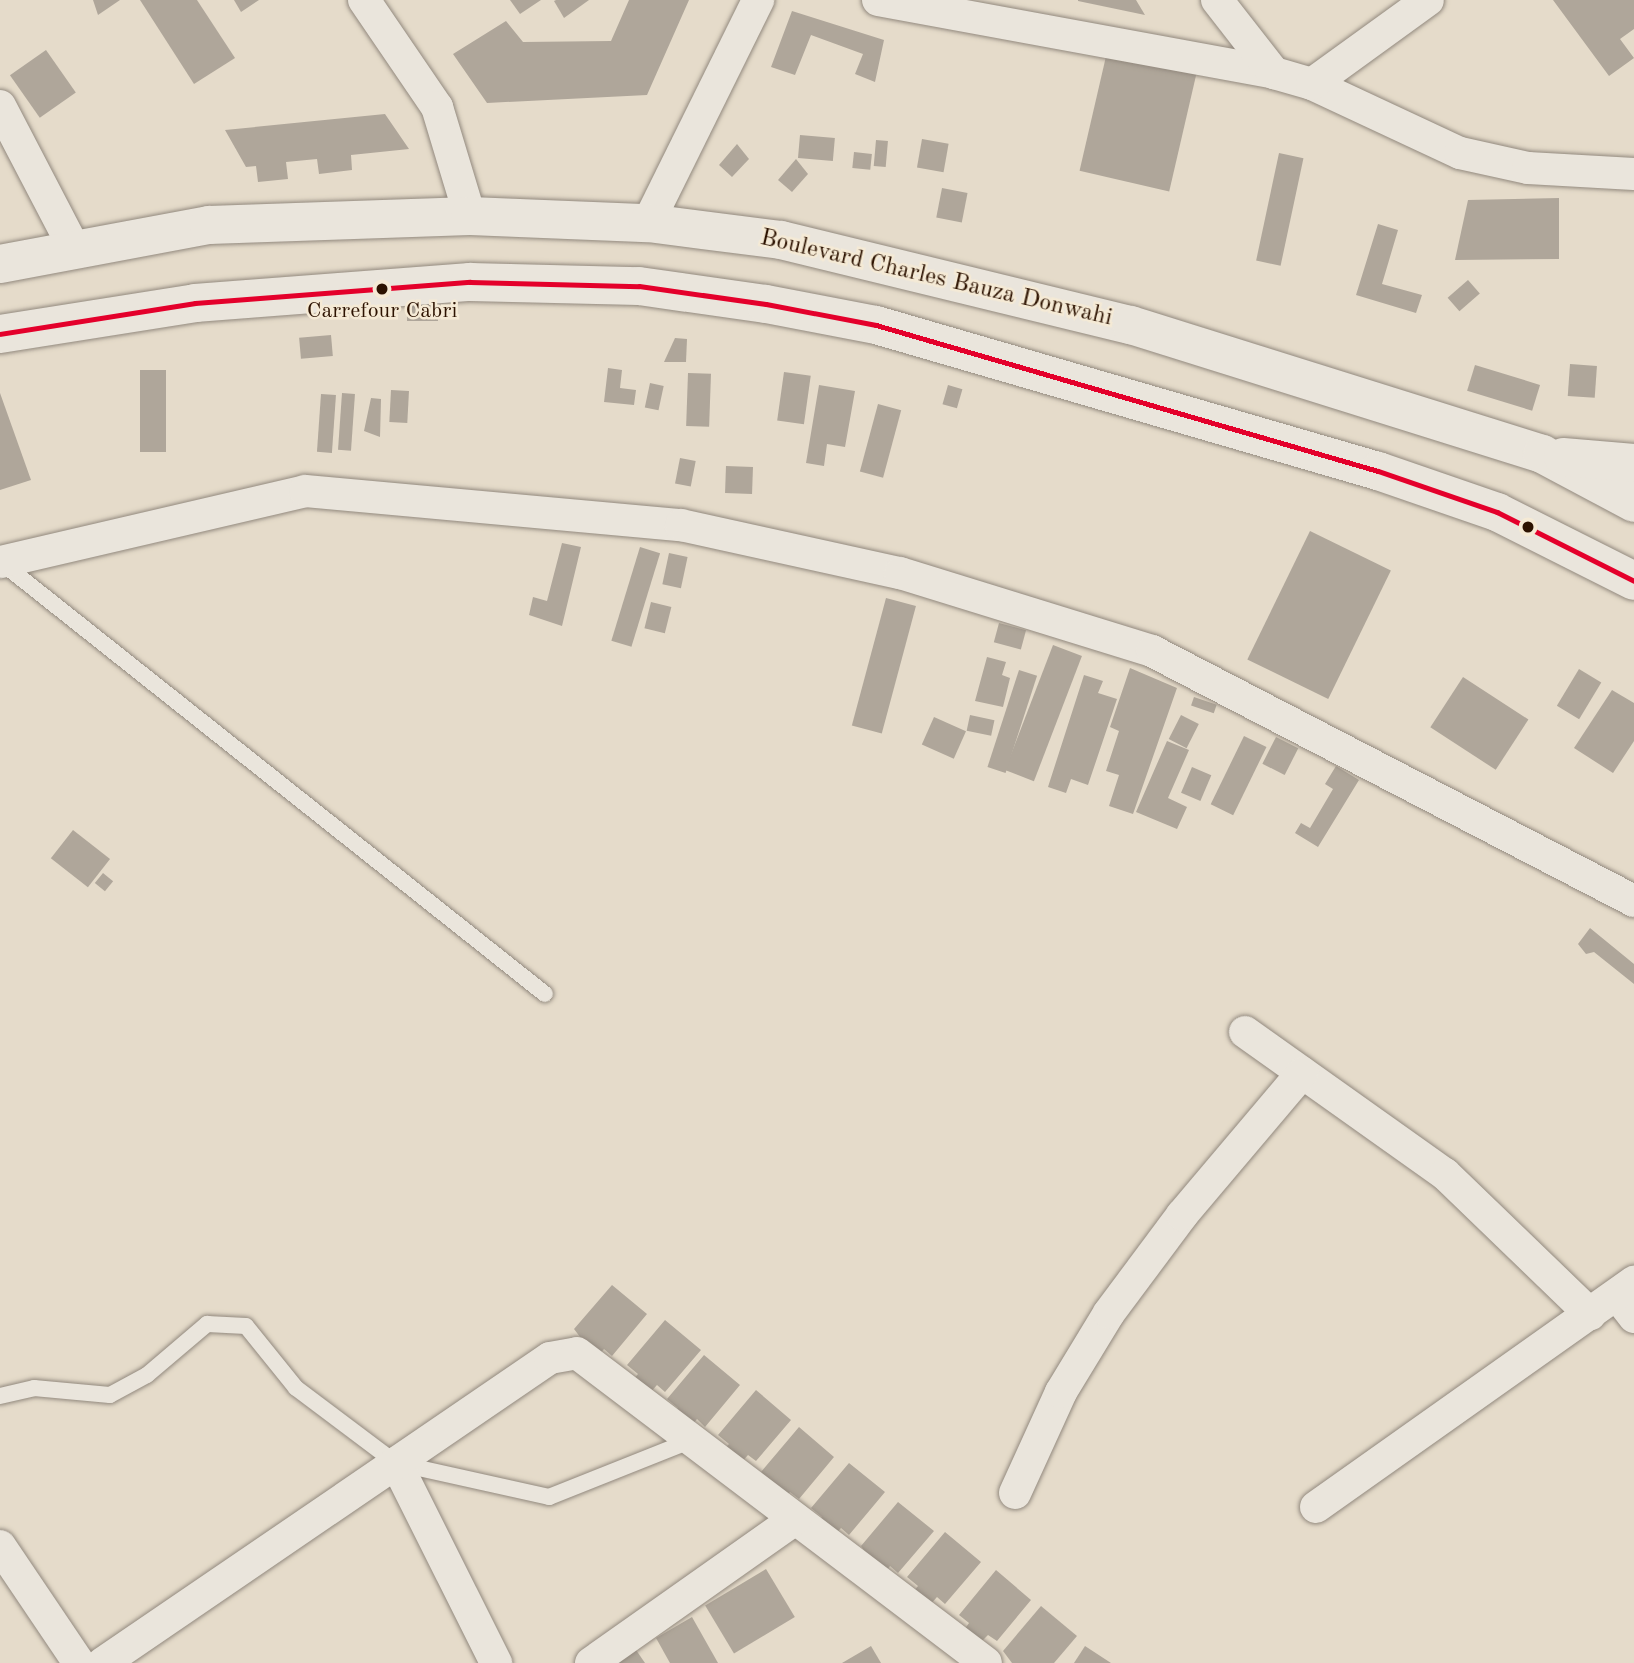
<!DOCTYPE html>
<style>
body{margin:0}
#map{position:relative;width:1634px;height:1663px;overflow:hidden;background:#e5dbca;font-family:"Old Standard TT",serif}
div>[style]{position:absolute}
.building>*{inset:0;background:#afa69a;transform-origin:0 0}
.roads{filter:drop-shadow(0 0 2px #92897e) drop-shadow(0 0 2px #92897e)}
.lane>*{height:16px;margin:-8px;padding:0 8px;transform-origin:8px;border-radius:8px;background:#eae5dc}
.street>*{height:32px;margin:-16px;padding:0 16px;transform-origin:16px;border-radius:16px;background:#eae5dc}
.secondary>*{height:38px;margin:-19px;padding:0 19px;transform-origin:19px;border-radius:19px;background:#eae5dc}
.bus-1>*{height:5px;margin:-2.5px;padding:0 2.5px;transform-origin:2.5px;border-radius:2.5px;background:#e4002b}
.dots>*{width:19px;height:19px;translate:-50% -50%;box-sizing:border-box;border:4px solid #f5ead5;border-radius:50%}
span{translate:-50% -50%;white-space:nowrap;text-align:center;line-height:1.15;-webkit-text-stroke:5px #f5ead5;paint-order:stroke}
.bus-label{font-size:22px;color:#2c1200}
.street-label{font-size:24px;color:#2c1200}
</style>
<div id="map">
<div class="building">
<i style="clip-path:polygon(93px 0,120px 0,98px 15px)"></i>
<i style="clip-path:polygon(140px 0,197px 0,235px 58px,194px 84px)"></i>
<i style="clip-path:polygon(234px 0,259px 0,241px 12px)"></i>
<i style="clip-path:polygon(510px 0,541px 0,520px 14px)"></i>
<i style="clip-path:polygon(589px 0,564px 18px,554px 1px,556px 0)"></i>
<i style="clip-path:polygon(629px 0,689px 0,647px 95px,487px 103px,453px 54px,506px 21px,523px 42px,611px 41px)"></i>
<i style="clip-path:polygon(1078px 0,1136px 0,1145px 15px,1078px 1px)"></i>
<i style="clip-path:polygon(1553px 0,1634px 0,1634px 29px,1620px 39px,1634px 58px,1609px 76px)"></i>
<i style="clip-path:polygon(792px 11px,884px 40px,875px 82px,855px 74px,863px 54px,811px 35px,795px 75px,771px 67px)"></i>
<i style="left:46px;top:50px;width:52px;height:44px;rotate:55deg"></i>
<i style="left:1107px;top:52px;width:92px;height:122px;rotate:13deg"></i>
<i style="clip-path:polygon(385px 114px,409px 149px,351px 155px,352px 170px,319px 174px,317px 159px,286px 162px,288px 179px,258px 182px,256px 166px,246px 167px,225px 130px)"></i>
<i style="left:800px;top:135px;width:35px;height:23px;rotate:5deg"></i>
<i style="left:922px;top:139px;width:27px;height:29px;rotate:10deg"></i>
<i style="left:876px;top:140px;width:12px;height:26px;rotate:5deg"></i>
<i style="clip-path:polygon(737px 144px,749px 159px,732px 177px,719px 165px)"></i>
<i style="left:854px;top:152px;width:18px;height:16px;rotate:6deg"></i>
<i style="left:1279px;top:153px;width:25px;height:110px;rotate:12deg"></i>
<i style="clip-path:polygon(796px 159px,808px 174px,792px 192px,778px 180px)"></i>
<i style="left:942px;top:188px;width:26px;height:30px;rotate:11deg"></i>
<i style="clip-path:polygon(1559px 198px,1559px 259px,1455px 260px,1468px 200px)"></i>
<i style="clip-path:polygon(1378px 224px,1398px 230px,1382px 284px,1422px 295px,1416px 313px,1356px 295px)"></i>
<i style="left:1468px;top:280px;width:18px;height:27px;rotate:49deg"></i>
<i style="left:438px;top:302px;width:19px;height:31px;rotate:90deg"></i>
<i style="left:331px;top:335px;width:21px;height:32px;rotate:85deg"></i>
<i style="clip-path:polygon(675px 338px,687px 339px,686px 362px,664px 362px)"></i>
<i style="left:1570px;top:364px;width:27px;height:32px;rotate:4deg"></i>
<i style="left:1475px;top:365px;width:68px;height:27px;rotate:17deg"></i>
<i style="clip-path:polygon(608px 368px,622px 370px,620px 388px,636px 390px,634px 405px,604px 402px)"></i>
<i style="left:140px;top:370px;width:26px;height:82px"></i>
<i style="left:784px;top:372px;width:27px;height:49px;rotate:8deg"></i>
<i style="left:688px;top:373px;width:23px;height:53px;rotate:2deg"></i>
<i style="left:650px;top:383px;width:14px;height:25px;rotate:12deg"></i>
<i style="clip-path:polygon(819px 385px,855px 391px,845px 447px,827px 444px,824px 466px,806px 463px)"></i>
<i style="left:948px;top:385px;width:15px;height:20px;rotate:16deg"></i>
<i style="left:391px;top:390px;width:18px;height:32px;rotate:3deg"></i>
<i style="clip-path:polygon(0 393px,31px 480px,0 490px)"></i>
<i style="left:342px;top:393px;width:13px;height:57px;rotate:4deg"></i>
<i style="left:321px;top:394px;width:15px;height:58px;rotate:4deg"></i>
<i style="clip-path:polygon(371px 398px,381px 399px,380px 437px,364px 431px)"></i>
<i style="left:878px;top:404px;width:24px;height:70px;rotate:15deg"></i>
<i style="left:680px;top:458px;width:16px;height:26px;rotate:11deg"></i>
<i style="left:726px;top:466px;width:27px;height:27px;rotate:2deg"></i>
<i style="left:1310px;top:531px;width:90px;height:143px;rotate:26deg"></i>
<i style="clip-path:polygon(562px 543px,581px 547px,562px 626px,529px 615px,533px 597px,547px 601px)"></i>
<i style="left:640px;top:547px;width:21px;height:98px;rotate:17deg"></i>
<i style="left:669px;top:553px;width:19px;height:32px;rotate:12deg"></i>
<i style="left:886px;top:598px;width:31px;height:132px;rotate:15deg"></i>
<i style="left:651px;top:602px;width:21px;height:27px;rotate:14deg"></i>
<i style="left:999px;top:623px;width:28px;height:20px;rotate:15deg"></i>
<i style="left:1053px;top:645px;width:31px;height:134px;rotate:21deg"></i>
<i style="clip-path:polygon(987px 657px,1006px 662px,1002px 675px,1010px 678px,1003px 707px,975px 701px)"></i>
<i style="clip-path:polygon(1130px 668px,1177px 688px,1133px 814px,1109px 806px,1119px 775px,1106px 771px,1119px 731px,1110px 727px)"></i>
<i style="left:1579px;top:669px;width:26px;height:43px;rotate:31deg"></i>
<i style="left:1019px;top:670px;width:19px;height:102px;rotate:18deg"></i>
<i style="clip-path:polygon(1084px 675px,1103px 681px,1098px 693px,1117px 699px,1088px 785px,1071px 779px,1066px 793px,1048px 787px)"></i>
<i style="left:1463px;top:677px;width:78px;height:60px;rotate:33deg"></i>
<i style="clip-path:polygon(1612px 690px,1634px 703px,1634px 741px,1613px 773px,1574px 748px)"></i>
<i style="left:1194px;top:697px;width:24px;height:9px;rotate:19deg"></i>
<i style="left:970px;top:715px;width:25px;height:16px;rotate:12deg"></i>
<i style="left:1181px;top:715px;width:20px;height:27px;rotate:27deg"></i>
<i style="left:934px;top:717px;width:35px;height:30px;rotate:24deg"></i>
<i style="left:1244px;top:736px;width:25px;height:76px;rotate:26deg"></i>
<i style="left:1276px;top:737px;width:25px;height:30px;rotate:27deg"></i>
<i style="clip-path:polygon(1167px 741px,1189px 750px,1168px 798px,1187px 807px,1177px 829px,1136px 812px)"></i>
<i style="clip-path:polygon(1336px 766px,1359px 780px,1318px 847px,1295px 833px,1301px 823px,1310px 828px,1333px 789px,1325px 784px)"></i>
<i style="left:1192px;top:767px;width:21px;height:28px;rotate:23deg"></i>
<i style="left:73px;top:830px;width:47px;height:36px;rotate:38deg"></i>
<i style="left:103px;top:873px;width:13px;height:13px;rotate:39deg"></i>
<i style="clip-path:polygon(1590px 928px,1634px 964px,1634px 984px,1594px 952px,1586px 954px,1578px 944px)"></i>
<i style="clip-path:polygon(612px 1285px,647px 1314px,612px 1356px,604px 1349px,596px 1358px,574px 1329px)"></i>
<i style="clip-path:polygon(665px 1320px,701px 1350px,665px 1392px,657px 1385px,649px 1394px,633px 1380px,638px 1374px,627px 1365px)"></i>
<i style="clip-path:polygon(704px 1355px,740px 1385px,705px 1427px,697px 1419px,689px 1429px,672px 1415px,678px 1408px,667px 1399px)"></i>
<i style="clip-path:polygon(756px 1390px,791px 1420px,756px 1461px,748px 1455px,740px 1464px,723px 1450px,729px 1444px,718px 1435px)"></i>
<i style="clip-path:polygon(799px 1427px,834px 1457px,799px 1499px,790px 1492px,783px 1501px,761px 1472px)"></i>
<i style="clip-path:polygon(849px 1463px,885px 1492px,849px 1535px,841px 1528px,833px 1537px,817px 1523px,822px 1517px,811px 1508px)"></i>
<i style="clip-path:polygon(898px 1502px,934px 1531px,898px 1573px,890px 1566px,883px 1576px,861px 1546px)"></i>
<i style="clip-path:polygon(945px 1532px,981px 1562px,945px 1604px,937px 1597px,929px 1606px,913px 1592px,918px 1586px,907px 1577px)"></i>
<i style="left:766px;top:1569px;width:56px;height:71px;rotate:59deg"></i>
<i style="clip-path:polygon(996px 1570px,1031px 1600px,997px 1641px,988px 1635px,980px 1643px,964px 1630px,969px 1623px,959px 1615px)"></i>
<i style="clip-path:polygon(1041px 1606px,1077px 1636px,1054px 1663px,1012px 1663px,1003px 1651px)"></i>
<i style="clip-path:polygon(692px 1617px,718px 1663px,670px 1663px,656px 1638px)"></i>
<i style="clip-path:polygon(871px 1646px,881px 1663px,842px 1663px)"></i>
<i style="clip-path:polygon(1085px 1646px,1111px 1663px,1074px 1663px)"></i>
<i style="clip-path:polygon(634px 1647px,645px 1663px,612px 1663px)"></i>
</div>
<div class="roads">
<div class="lane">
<i style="left:2px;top:563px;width:693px;rotate:38.44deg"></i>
<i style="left:0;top:1396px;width:35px;rotate:-13deg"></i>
<i style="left:34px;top:1388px;width:76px;rotate:5.3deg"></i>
<i style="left:110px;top:1395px;width:42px;rotate:-28.4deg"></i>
<i style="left:147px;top:1375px;width:79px;rotate:-40.4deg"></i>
<i style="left:207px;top:1324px;width:39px;rotate:3deg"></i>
<i style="left:246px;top:1326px;width:80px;rotate:51.1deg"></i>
<i style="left:296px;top:1388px;width:125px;rotate:36.9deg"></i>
<i style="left:396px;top:1463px;width:157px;rotate:12.5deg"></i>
<i style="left:549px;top:1497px;width:152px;rotate:-21.7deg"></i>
</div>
<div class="street">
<i style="left:364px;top:0;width:130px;rotate:55.7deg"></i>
<i style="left:437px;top:107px;width:114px;rotate:73.2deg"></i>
<i style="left:878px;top:0;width:403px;rotate:10.4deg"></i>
<i style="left:1274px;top:73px;width:40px;rotate:16deg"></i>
<i style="left:1312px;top:84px;width:163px;rotate:25deg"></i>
<i style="left:1460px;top:153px;width:70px;rotate:12.4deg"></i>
<i style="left:1528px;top:168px;width:106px;rotate:3.2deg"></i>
<i style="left:1217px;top:0;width:93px;rotate:52deg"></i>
<i style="left:1312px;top:84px;width:143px;rotate:-35.9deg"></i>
<i style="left:0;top:106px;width:162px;rotate:62.5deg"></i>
<i style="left:648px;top:223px;width:249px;rotate:-63.7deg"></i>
<i style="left:1px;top:562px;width:312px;rotate:-13.1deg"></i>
<i style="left:305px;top:491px;width:378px;rotate:5.2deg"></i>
<i style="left:681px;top:525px;width:224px;rotate:12.4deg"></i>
<i style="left:900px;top:573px;width:264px;rotate:17.2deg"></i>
<i style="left:1152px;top:651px;width:543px;rotate:27.41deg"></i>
<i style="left:1245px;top:1032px;width:245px;rotate:35.4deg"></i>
<i style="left:1445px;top:1174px;width:202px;rotate:44deg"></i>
<i style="left:1617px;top:1295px;width:28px;rotate:52deg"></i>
<i style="left:396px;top:1463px;width:224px;rotate:63.4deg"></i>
<i style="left:1015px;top:1493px;width:111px;rotate:-65.5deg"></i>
<i style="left:1061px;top:1392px;width:92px;rotate:-58.7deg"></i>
<i style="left:1109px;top:1313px;width:122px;rotate:-53.3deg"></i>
<i style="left:1182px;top:1215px;width:186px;rotate:-49.8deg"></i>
<i style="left:1316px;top:1507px;width:390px;rotate:-35.3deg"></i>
<i style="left:0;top:1546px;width:141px;rotate:56deg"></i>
<i style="left:103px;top:1663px;width:541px;rotate:-34.31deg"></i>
<i style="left:550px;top:1358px;width:27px;rotate:-10deg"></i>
<i style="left:577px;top:1353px;width:513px;rotate:37.16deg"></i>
<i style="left:591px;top:1663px;width:250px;rotate:-35.2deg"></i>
</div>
<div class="secondary">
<i style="left:0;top:264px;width:213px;rotate:-10.6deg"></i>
<i style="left:209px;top:225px;width:261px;rotate:-2deg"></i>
<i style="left:470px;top:216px;width:178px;rotate:2.3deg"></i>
<i style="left:648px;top:223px;width:134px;rotate:7.3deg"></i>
<i style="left:781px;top:240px;width:360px;rotate:13.7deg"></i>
<i style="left:1131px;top:325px;width:431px;rotate:17.4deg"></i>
<i style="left:1542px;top:454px;width:104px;rotate:28deg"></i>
<i style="left:0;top:334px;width:197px;rotate:-9deg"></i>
<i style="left:195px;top:303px;width:276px;rotate:-4.4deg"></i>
<i style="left:470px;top:282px;width:169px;rotate:1.4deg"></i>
<i style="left:639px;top:286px;width:128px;rotate:8.1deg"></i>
<i style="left:766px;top:304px;width:112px;rotate:10.8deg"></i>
<i style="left:876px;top:325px;width:523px;rotate:16.22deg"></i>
<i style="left:1378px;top:471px;width:126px;rotate:19deg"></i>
<i style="left:1497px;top:512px;width:153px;rotate:26.7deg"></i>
<i style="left:1563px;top:457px;width:71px;rotate:4.8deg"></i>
</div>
</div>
<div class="bus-1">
<i style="left:0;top:334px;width:197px;rotate:-9deg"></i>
<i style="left:195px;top:303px;width:276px;rotate:-4.4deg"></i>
<i style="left:470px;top:282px;width:169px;rotate:1.4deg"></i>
<i style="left:639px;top:286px;width:128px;rotate:8.1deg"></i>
<i style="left:766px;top:304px;width:112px;rotate:10.8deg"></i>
<i style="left:876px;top:325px;width:523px;rotate:16.22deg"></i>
<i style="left:1378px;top:471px;width:126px;rotate:19deg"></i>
<i style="left:1497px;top:512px;width:153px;rotate:26.7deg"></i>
</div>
<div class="dots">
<i style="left:382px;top:289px;background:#2c1200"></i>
<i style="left:1528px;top:527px;background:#2c1200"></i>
</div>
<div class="bus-label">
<span style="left:382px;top:312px">Carrefour Cabri</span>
</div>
<div class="street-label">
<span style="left:936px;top:279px;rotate:13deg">Boulevard Charles Bauza Donwahi</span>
</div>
</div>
